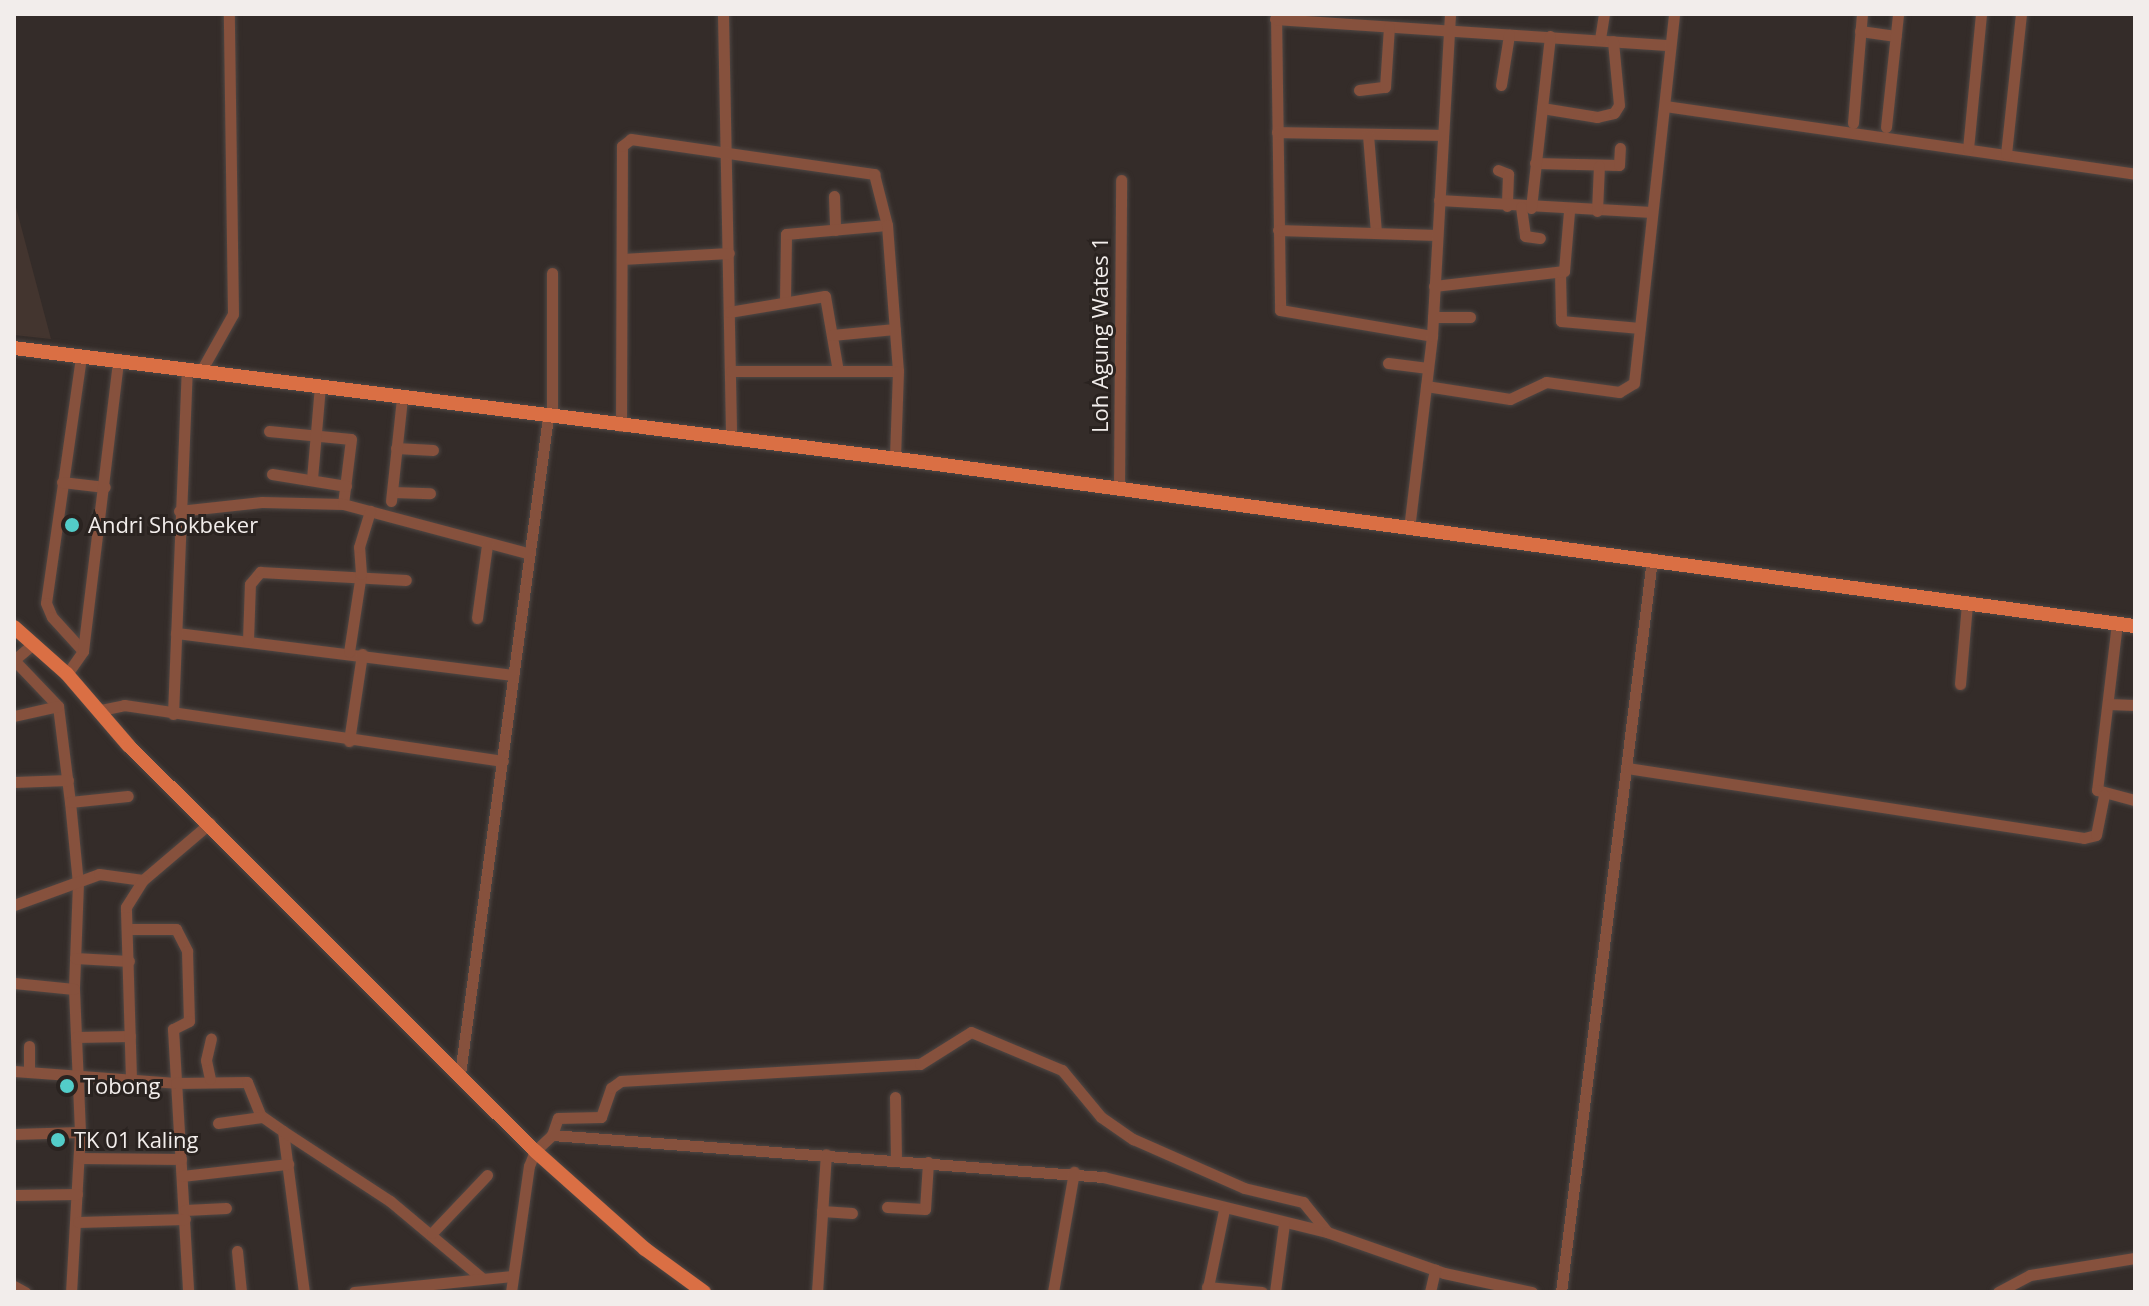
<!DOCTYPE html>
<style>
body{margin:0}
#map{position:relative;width:2149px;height:1306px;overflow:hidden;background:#342c29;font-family:"Open Sans",sans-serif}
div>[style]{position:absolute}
.built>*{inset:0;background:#43352f}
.roads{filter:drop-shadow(0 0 2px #4f4744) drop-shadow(0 0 2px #4f4744)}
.minor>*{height:11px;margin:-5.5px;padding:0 5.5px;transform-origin:5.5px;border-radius:5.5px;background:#86513d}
.major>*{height:14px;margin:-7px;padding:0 7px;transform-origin:7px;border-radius:7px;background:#da6f44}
.dots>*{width:22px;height:22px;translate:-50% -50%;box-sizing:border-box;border:4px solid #2a2320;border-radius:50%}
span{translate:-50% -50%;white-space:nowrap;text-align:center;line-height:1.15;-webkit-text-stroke:6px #2a2320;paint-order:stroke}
.street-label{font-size:22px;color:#f2edeb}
.poi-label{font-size:22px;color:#f2edeb}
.left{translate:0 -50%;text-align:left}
.frame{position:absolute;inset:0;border:16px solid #f2edeb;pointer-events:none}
</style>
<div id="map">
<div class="built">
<i style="clip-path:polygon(14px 200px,51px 339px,14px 335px)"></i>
</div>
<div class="roads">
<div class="minor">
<i style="left:723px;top:14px;width:426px;rotate:88.9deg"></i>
<i style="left:1276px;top:14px;width:296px;rotate:89.2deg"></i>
<i style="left:1280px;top:310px;width:154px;rotate:9.7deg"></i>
<i style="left:1275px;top:19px;width:396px;rotate:3.8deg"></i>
<i style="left:1860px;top:31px;width:36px;rotate:8deg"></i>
<i style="left:1600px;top:39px;width:25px;rotate:-81deg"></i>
<i style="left:1501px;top:85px;width:51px;rotate:-80.9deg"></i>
<i style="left:1359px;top:90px;width:26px;rotate:-7deg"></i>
<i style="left:1385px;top:87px;width:60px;rotate:-86.2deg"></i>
<i style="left:1665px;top:106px;width:475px;rotate:8.2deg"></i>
<i style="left:1542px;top:108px;width:56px;rotate:9.3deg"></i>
<i style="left:1597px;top:117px;width:17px;rotate:-13deg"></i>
<i style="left:1614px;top:113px;width:9px;rotate:-58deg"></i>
<i style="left:1619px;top:105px;width:64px;rotate:-95.4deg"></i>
<i style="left:1853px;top:123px;width:109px;rotate:-85.3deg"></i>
<i style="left:1886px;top:127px;width:114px;rotate:-83.9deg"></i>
<i style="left:1277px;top:132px;width:165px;rotate:1deg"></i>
<i style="left:1368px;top:135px;width:97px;rotate:85.3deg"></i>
<i style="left:1968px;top:149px;width:136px;rotate:-84.5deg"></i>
<i style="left:2006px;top:154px;width:141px;rotate:-83.9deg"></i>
<i style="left:1535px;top:163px;width:84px;rotate:1.4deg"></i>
<i style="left:1619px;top:165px;width:17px;rotate:-87deg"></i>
<i style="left:1498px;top:170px;width:11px;rotate:22deg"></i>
<i style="left:1508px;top:174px;width:32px;rotate:92deg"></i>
<i style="left:834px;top:196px;width:34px;rotate:88deg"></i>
<i style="left:1439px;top:200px;width:213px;rotate:3.2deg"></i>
<i style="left:1521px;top:207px;width:29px;rotate:82deg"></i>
<i style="left:1525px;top:236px;width:15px;rotate:8deg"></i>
<i style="left:1531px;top:208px;width:173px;rotate:-83.7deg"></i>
<i style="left:1597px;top:211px;width:45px;rotate:-87.5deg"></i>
<i style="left:1278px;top:230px;width:159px;rotate:1.8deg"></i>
<i style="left:622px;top:259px;width:107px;rotate:-3.2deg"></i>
<i style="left:1560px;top:272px;width:49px;rotate:88.8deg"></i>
<i style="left:1561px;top:321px;width:79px;rotate:5.1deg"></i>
<i style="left:1434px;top:286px;width:131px;rotate:-6.6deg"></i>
<i style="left:1564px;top:271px;width:60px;rotate:-85.2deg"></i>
<i style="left:785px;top:300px;width:66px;rotate:-89.1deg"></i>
<i style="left:786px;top:234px;width:101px;rotate:-5.1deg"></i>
<i style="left:729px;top:312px;width:97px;rotate:-9.5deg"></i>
<i style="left:825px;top:296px;width:76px;rotate:80.2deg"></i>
<i style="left:1433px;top:317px;width:37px"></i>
<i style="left:832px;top:335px;width:63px;rotate:-5.4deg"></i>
<i style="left:81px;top:357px;width:248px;rotate:98.1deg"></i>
<i style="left:46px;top:603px;width:15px;rotate:67deg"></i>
<i style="left:52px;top:617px;width:46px;rotate:47.6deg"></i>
<i style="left:1388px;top:363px;width:40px;rotate:7.1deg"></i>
<i style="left:201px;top:371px;width:65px;rotate:-60.7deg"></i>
<i style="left:233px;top:314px;width:300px;rotate:-90.8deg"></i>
<i style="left:731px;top:371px;width:167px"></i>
<i style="left:1426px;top:386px;width:85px;rotate:8.8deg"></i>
<i style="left:1510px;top:399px;width:40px;rotate:-25deg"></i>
<i style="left:1546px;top:382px;width:74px;rotate:7.8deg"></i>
<i style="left:1619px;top:392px;width:17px;rotate:-31deg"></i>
<i style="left:1634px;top:383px;width:371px;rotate:-83.8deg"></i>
<i style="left:552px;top:417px;width:144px;rotate:-90deg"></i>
<i style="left:621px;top:426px;width:280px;rotate:-89.8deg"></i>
<i style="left:622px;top:146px;width:11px;rotate:-38deg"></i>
<i style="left:631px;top:139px;width:246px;rotate:8.2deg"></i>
<i style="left:874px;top:174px;width:53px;rotate:75.7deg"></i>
<i style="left:887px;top:225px;width:146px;rotate:85.7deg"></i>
<i style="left:898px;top:371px;width:88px;rotate:92deg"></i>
<i style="left:269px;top:431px;width:82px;rotate:5.6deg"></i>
<i style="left:351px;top:439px;width:65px;rotate:97deg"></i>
<i style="left:396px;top:448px;width:37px;rotate:3deg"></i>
<i style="left:272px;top:474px;width:75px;rotate:9.2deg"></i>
<i style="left:312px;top:479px;width:93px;rotate:-85.1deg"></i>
<i style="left:62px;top:482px;width:43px;rotate:6.6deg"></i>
<i style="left:1119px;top:490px;width:310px;rotate:-89.6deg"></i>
<i style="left:393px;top:492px;width:37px;rotate:2deg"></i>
<i style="left:391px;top:501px;width:104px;rotate:-83.9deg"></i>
<i style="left:179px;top:511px;width:83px;rotate:-6.2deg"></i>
<i style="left:262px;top:502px;width:81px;rotate:1.4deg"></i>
<i style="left:343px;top:504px;width:190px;rotate:14.9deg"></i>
<i style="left:1409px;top:529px;width:194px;rotate:-83.2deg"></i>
<i style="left:1432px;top:336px;width:323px;rotate:-86.8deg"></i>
<i style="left:477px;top:618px;width:74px;rotate:-82.2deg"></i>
<i style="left:2117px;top:623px;width:168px;rotate:96.8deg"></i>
<i style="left:2097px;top:790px;width:39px;rotate:15deg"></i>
<i style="left:176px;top:633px;width:340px;rotate:7.1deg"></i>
<i style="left:248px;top:640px;width:56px;rotate:-88deg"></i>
<i style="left:250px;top:584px;width:16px;rotate:-50deg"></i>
<i style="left:260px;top:572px;width:146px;rotate:3.1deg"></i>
<i style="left:349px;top:652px;width:79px;rotate:-81.3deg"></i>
<i style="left:361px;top:574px;width:27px;rotate:-94deg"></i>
<i style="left:359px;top:547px;width:38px;rotate:-73deg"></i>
<i style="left:14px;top:660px;width:64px;rotate:46.3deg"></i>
<i style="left:58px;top:706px;width:97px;rotate:82.9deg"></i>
<i style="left:70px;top:802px;width:81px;rotate:84.4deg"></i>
<i style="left:78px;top:883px;width:106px;rotate:92.2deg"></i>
<i style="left:74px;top:989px;width:143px;rotate:87.6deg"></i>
<i style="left:80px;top:1132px;width:160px;rotate:93.2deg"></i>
<i style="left:14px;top:660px;width:26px;rotate:-40deg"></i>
<i style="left:67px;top:674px;width:28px;rotate:-55deg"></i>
<i style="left:83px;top:651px;width:292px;rotate:-83.1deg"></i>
<i style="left:1960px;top:684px;width:80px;rotate:-85deg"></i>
<i style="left:2108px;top:704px;width:27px;rotate:2deg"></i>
<i style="left:101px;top:710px;width:24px;rotate:-12deg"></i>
<i style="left:124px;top:705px;width:383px;rotate:8.4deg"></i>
<i style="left:173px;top:714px;width:344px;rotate:-87.7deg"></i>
<i style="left:14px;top:716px;width:45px;rotate:-12.8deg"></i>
<i style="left:349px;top:741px;width:88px;rotate:-81.5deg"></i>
<i style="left:1627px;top:768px;width:462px;rotate:8.7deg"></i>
<i style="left:2084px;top:838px;width:12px;rotate:-14deg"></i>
<i style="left:2096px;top:835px;width:41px;rotate:-78.7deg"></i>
<i style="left:14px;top:782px;width:54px;rotate:-2.1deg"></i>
<i style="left:70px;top:802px;width:58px;rotate:-5.9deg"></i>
<i style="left:14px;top:905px;width:90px;rotate:-20deg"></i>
<i style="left:99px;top:874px;width:44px;rotate:7.8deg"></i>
<i style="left:143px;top:880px;width:88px;rotate:-40.4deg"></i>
<i style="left:129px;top:929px;width:47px"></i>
<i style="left:176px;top:929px;width:25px;rotate:63deg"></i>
<i style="left:187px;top:951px;width:70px;rotate:88.4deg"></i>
<i style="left:189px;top:1021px;width:18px;rotate:153deg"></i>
<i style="left:173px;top:1029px;width:263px;rotate:86.7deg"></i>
<i style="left:75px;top:958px;width:54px;rotate:3.2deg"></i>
<i style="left:14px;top:983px;width:60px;rotate:5.7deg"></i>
<i style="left:76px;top:1037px;width:54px;rotate:-1.1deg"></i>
<i style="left:14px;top:1071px;width:162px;rotate:4.2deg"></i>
<i style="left:176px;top:1083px;width:71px;rotate:-0.8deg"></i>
<i style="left:247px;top:1082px;width:35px;rotate:68deg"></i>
<i style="left:260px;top:1115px;width:28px;rotate:35deg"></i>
<i style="left:283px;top:1131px;width:162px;rotate:82.6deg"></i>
<i style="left:29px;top:1072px;width:26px;rotate:-90deg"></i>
<i style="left:460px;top:1074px;width:663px;rotate:-82.37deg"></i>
<i style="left:131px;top:1079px;width:172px;rotate:-91.7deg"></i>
<i style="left:126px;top:907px;width:32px;rotate:-58deg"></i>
<i style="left:210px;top:1079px;width:19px;rotate:-102deg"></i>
<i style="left:206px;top:1060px;width:22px;rotate:-77deg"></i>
<i style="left:895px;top:1097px;width:62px;rotate:89.1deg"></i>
<i style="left:218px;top:1123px;width:44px;rotate:-7.8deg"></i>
<i style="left:283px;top:1131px;width:128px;rotate:33.2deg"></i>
<i style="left:390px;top:1201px;width:121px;rotate:40deg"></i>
<i style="left:14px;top:1134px;width:66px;rotate:-1.7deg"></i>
<i style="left:552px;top:1135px;width:18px;rotate:-71deg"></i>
<i style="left:558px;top:1118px;width:43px;rotate:-1.3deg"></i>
<i style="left:601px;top:1117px;width:31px;rotate:-71deg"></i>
<i style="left:611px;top:1088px;width:12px;rotate:-35deg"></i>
<i style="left:621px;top:1081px;width:299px;rotate:-3.3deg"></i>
<i style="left:920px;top:1064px;width:60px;rotate:-32.1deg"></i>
<i style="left:971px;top:1032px;width:99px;rotate:22.7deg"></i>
<i style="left:1062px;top:1070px;width:61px;rotate:50.3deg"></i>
<i style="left:1101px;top:1117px;width:39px;rotate:35deg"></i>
<i style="left:1133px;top:1139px;width:121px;rotate:23.8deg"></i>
<i style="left:1244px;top:1188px;width:61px;rotate:13.3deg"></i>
<i style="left:1303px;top:1202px;width:38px;rotate:51deg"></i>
<i style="left:80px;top:1158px;width:101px;rotate:0.6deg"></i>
<i style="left:182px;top:1176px;width:107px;rotate:-6.5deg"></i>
<i style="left:14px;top:1195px;width:63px;rotate:-0.9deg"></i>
<i style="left:887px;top:1207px;width:38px;rotate:3deg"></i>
<i style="left:925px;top:1209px;width:47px;rotate:-86.3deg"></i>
<i style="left:185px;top:1210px;width:41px;rotate:-2.8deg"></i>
<i style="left:822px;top:1211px;width:30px;rotate:4deg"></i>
<i style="left:78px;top:1222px;width:107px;rotate:-1.6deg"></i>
<i style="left:432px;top:1233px;width:80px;rotate:-46.5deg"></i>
<i style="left:237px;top:1251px;width:41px;rotate:84.4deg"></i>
<i style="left:14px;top:1286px;width:13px;rotate:29deg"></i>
<i style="left:1207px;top:1287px;width:55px;rotate:5.2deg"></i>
<i style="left:354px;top:1292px;width:159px;rotate:-5.8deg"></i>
<i style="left:511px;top:1292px;width:127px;rotate:-81.9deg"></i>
<i style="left:529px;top:1166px;width:16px;rotate:-68deg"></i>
<i style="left:535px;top:1151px;width:23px;rotate:-43deg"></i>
<i style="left:552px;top:1135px;width:553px;rotate:4.36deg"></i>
<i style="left:1103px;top:1177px;width:231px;rotate:13.8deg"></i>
<i style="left:1327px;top:1232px;width:124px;rotate:19.3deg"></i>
<i style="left:1444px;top:1273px;width:90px;rotate:12.2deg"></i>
<i style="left:817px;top:1292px;width:138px;rotate:-86.3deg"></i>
<i style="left:1053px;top:1292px;width:122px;rotate:-80.1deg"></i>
<i style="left:1207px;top:1292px;width:84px;rotate:-78.3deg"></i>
<i style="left:1275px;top:1292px;width:69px;rotate:-82.5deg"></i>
<i style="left:1430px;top:1292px;width:23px;rotate:-77deg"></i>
<i style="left:1561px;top:1292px;width:739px;rotate:-82.92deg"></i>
<i style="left:1998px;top:1292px;width:36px;rotate:-28deg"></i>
<i style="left:2030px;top:1275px;width:106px;rotate:-9.2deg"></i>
</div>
<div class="major">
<i style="left:14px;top:348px;width:922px;rotate:7.16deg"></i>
<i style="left:929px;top:463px;width:1217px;rotate:7.7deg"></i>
<i style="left:14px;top:627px;width:71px;rotate:41.6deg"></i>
<i style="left:67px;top:674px;width:94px;rotate:49.3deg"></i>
<i style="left:128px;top:745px;width:575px;rotate:44.93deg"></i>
<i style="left:535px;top:1151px;width:147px;rotate:41.7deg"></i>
<i style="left:645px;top:1249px;width:73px;rotate:36.1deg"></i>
</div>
</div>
<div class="dots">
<i style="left:72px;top:525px;background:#53cdc9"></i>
<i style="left:67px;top:1086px;background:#53cdc9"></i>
<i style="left:58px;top:1140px;background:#53cdc9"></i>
</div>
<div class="street-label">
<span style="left:1100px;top:335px;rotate:-90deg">Loh Agung Wates 1</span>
</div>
<div class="poi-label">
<span class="left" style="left:88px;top:525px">Andri Shokbeker</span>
<span class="left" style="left:83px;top:1086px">Tobong</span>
<span class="left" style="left:74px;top:1140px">TK 01 Kaling</span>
</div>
<div class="frame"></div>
</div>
